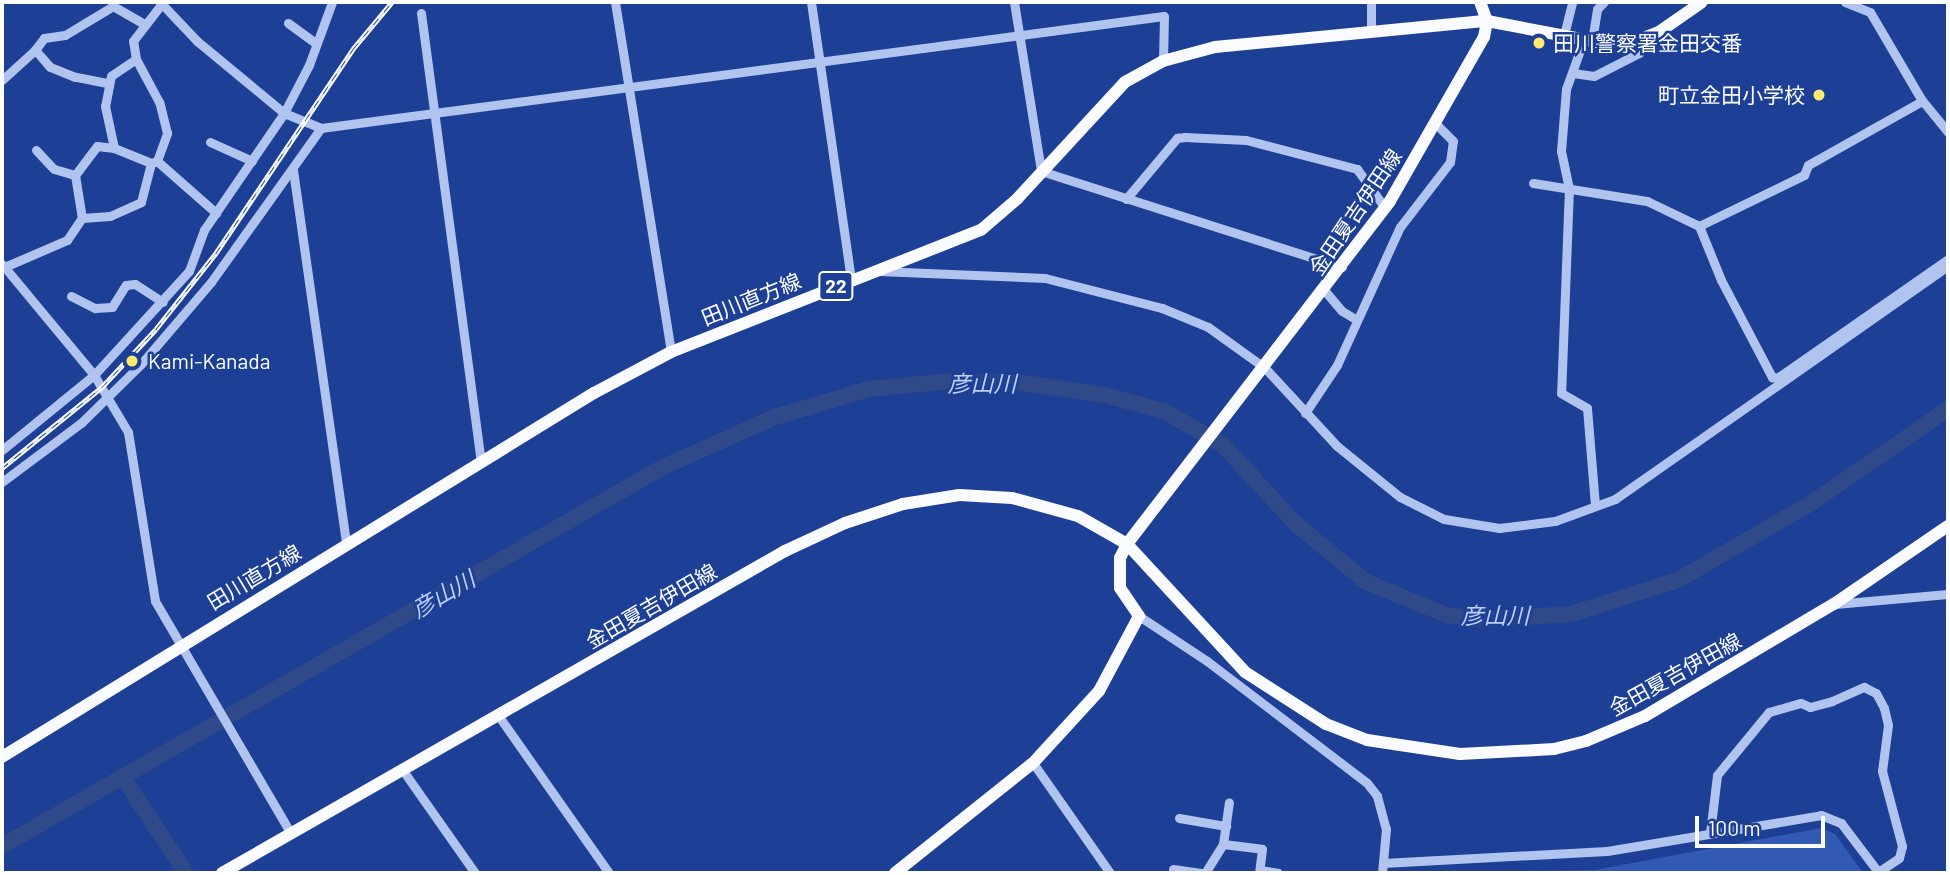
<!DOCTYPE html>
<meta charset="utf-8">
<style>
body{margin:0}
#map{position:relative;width:1950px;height:875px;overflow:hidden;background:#1d4096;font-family:Barlow,"Noto Sans JP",sans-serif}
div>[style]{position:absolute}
.green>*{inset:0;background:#3259b4}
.river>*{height:16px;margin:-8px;padding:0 8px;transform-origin:8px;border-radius:8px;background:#2f4989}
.minor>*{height:9px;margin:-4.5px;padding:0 4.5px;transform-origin:4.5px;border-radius:4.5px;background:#b1c4ef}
.major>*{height:12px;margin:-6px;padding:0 6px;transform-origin:6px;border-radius:6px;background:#f9fbff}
.rail>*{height:5px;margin-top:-2.5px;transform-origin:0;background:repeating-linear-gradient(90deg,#1d4096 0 8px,#fff 0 16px);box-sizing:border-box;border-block:2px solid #fff}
.dots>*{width:19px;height:19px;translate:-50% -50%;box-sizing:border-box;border:4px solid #1d4096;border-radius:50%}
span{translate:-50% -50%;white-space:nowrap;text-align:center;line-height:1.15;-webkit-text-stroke:5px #1d4096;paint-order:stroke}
.shield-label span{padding:2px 5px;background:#1d4096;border:2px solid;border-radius:5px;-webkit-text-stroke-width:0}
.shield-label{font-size:19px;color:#fff;font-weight:700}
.poi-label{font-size:21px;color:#fff}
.left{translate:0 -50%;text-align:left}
.right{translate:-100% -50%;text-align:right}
.street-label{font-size:21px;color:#fff}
.water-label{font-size:23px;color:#becff6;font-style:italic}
.frame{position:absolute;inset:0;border:4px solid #fff;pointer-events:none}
.scale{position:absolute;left:1695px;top:816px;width:130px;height:32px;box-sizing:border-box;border:4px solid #fff;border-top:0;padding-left:9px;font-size:21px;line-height:24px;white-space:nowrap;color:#fff;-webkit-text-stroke:5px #1d4096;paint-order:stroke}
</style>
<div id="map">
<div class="green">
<i style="clip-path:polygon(1821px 828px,1835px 834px,1863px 873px,1404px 873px,1595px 870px)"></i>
</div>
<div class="river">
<i style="left:122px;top:776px;width:116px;rotate:56.6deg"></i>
<i style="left:2px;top:846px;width:762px;rotate:-29.83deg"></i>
<i style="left:663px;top:467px;width:123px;rotate:-24.1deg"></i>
<i style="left:775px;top:417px;width:98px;rotate:-16.6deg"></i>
<i style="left:869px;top:389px;width:82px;rotate:-5.6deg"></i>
<i style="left:951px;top:381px;width:71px;rotate:1.6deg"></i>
<i style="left:1022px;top:383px;width:84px;rotate:8.2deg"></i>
<i style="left:1105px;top:395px;width:61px;rotate:15.2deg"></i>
<i style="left:1164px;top:411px;width:68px;rotate:30deg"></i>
<i style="left:1223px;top:445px;width:108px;rotate:47.3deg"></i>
<i style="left:1296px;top:524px;width:91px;rotate:39.6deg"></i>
<i style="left:1366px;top:582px;width:87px;rotate:22.2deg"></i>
<i style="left:1447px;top:615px;width:35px;rotate:8deg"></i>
<i style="left:1482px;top:620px;width:89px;rotate:-3.9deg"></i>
<i style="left:1571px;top:614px;width:112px;rotate:-17.6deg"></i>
<i style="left:1678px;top:580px;width:156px;rotate:-30deg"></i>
<i style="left:1813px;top:502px;width:164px;rotate:-34.6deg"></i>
</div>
<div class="minor">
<i style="left:160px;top:2px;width:54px;rotate:46.5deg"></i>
<i style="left:197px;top:41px;width:113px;rotate:39.6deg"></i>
<i style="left:284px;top:113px;width:40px;rotate:22deg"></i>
<i style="left:321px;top:128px;width:850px;rotate:-7.57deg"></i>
<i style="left:1164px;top:16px;width:45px;rotate:91.3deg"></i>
<i style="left:615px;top:2px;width:354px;rotate:80.9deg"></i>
<i style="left:811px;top:2px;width:282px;rotate:81.8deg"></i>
<i style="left:1014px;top:2px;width:171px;rotate:80.9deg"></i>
<i style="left:1041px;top:171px;width:316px;rotate:17.7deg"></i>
<i style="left:1845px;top:2px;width:27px;rotate:22deg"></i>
<i style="left:1870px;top:12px;width:101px;rotate:59.6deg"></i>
<i style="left:1921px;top:99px;width:43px;rotate:50.7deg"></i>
<i style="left:421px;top:13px;width:453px;rotate:82.4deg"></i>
<i style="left:288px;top:23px;width:34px;rotate:36deg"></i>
<i style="left:1371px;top:32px;width:30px;rotate:-90deg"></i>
<i style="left:1564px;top:35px;width:34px;rotate:-76deg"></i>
<i style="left:1584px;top:39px;width:53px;rotate:109.8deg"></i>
<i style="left:1566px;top:89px;width:62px;rotate:94.6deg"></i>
<i style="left:1561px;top:151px;width:38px;rotate:78deg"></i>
<i style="left:1569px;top:188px;width:205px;rotate:92.2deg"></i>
<i style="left:1561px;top:393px;width:30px;rotate:30deg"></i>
<i style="left:1587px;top:408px;width:98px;rotate:85.3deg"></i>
<i style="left:1592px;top:41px;width:32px;rotate:-81deg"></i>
<i style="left:1597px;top:9px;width:10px;rotate:-45deg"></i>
<i style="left:136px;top:59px;width:30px;rotate:146deg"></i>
<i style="left:111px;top:76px;width:31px;rotate:101deg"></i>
<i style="left:105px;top:106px;width:43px;rotate:77.9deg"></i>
<i style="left:114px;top:148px;width:40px;rotate:22deg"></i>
<i style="left:151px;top:163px;width:6px;rotate:-18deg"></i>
<i style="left:157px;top:161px;width:30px;rotate:-70deg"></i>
<i style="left:167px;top:133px;width:32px;rotate:-104deg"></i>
<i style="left:159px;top:102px;width:49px;rotate:-118.1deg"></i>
<i style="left:136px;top:59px;width:18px;rotate:-99deg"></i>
<i style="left:133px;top:41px;width:49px;rotate:-52.4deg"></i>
<i style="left:1573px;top:73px;width:21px;rotate:8deg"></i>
<i style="left:1594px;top:76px;width:51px;rotate:-27.1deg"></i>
<i style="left:1639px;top:53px;width:17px;rotate:-69deg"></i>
<i style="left:2px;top:80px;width:45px;rotate:-42.3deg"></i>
<i style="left:107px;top:83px;width:33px;rotate:-169deg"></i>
<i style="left:75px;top:77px;width:27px;rotate:-158deg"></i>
<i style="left:50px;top:67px;width:23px;rotate:-131deg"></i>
<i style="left:35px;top:50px;width:15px;rotate:-53deg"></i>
<i style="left:44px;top:38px;width:21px;rotate:-8deg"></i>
<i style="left:65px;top:35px;width:56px;rotate:-31.1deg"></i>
<i style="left:113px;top:6px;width:34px;rotate:30deg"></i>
<i style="left:210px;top:142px;width:46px;rotate:24.3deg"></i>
<i style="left:114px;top:148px;width:17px;rotate:-173deg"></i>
<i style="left:97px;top:146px;width:36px;rotate:127deg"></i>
<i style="left:75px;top:175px;width:44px;rotate:80.8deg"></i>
<i style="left:82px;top:218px;width:28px;rotate:-4deg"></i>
<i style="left:110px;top:216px;width:34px;rotate:-24deg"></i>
<i style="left:141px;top:202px;width:40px;rotate:-75.6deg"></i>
<i style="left:36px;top:150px;width:26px;rotate:47deg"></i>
<i style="left:54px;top:169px;width:22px;rotate:16deg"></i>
<i style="left:157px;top:161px;width:79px;rotate:41.4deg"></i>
<i style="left:293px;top:170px;width:378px;rotate:81.9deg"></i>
<i style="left:1533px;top:183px;width:115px;rotate:9deg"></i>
<i style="left:1647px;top:201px;width:58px;rotate:25.7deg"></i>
<i style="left:1699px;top:226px;width:58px;rotate:67.8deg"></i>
<i style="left:1721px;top:280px;width:110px;rotate:62.3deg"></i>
<i style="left:1772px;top:377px;width:5px;rotate:11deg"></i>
<i style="left:1777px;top:378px;width:208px;rotate:-34.8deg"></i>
<i style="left:1126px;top:199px;width:80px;rotate:-50.1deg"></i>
<i style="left:1177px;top:138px;width:8px;rotate:-7deg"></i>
<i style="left:1185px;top:137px;width:61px;rotate:2.8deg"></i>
<i style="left:1246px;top:140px;width:115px;rotate:14.6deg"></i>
<i style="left:1357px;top:169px;width:48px;rotate:54.3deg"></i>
<i style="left:1699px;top:226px;width:117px;rotate:-25.9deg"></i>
<i style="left:1804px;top:175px;width:11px;rotate:-68deg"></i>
<i style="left:1808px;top:165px;width:131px;rotate:-29.3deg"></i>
<i style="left:2px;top:264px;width:144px;rotate:50.3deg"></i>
<i style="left:94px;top:375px;width:66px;rotate:59.2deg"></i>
<i style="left:128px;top:432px;width:171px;rotate:80.9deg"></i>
<i style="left:155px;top:601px;width:268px;rotate:59.7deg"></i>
<i style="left:2px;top:268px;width:71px;rotate:-23.3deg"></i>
<i style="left:67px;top:240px;width:27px;rotate:-56deg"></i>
<i style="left:879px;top:271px;width:166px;rotate:2.4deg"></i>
<i style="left:1045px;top:278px;width:121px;rotate:14.4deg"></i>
<i style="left:1162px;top:308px;width:50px;rotate:22.4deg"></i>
<i style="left:1208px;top:327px;width:70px;rotate:35.7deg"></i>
<i style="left:1265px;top:368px;width:106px;rotate:47.3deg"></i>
<i style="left:1337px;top:446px;width:81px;rotate:39deg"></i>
<i style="left:1400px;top:497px;width:49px;rotate:26.6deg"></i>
<i style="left:1444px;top:519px;width:56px;rotate:9.3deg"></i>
<i style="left:1499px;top:528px;width:56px;rotate:-7.1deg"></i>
<i style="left:1555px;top:521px;width:64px;rotate:-20.1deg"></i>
<i style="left:1615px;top:499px;width:406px;rotate:-35deg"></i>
<i style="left:1325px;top:291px;width:26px;rotate:50deg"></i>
<i style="left:1342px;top:311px;width:17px;rotate:31deg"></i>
<i style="left:71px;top:296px;width:27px;rotate:27deg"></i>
<i style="left:95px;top:308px;width:17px;rotate:-3deg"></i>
<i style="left:112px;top:307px;width:26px;rotate:-58deg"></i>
<i style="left:126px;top:285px;width:9px;rotate:-6deg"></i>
<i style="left:135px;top:284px;width:33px;rotate:33deg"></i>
<i style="left:1305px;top:413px;width:58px;rotate:-56.3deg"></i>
<i style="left:1337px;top:365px;width:152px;rotate:-65.5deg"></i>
<i style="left:1400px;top:227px;width:82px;rotate:-52.4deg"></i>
<i style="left:1450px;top:162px;width:21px;rotate:-82deg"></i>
<i style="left:1453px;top:141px;width:24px;rotate:-135deg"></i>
<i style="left:2px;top:450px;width:119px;rotate:-39.2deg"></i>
<i style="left:94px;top:375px;width:141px;rotate:-47.6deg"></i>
<i style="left:189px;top:271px;width:44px;rotate:-69.9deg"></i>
<i style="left:204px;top:230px;width:142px;rotate:-55.6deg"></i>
<i style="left:284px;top:113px;width:54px;rotate:-62.5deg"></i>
<i style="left:309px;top:65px;width:67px;rotate:-69.9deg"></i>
<i style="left:2px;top:482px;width:99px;rotate:-36.8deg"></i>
<i style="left:81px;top:423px;width:84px;rotate:-44.5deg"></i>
<i style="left:141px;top:364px;width:108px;rotate:-49.5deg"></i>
<i style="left:211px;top:282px;width:189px;rotate:-54.5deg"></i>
<i style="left:1835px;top:604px;width:113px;rotate:-5.1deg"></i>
<i style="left:1139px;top:616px;width:82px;rotate:33.5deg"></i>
<i style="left:1207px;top:661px;width:201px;rotate:37.3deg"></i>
<i style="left:1367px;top:783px;width:16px;rotate:52deg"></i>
<i style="left:1377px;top:796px;width:34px;rotate:75deg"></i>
<i style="left:1386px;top:829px;width:44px;rotate:95.2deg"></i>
<i style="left:500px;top:718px;width:189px;rotate:54.9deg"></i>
<i style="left:1033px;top:763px;width:134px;rotate:55deg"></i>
<i style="left:404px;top:772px;width:123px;rotate:54.9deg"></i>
<i style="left:1179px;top:818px;width:48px;rotate:9.7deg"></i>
<i style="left:1710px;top:833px;width:58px;rotate:-83.1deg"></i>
<i style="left:1717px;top:775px;width:82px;rotate:-50.5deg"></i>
<i style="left:1769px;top:712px;width:33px;rotate:-16deg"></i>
<i style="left:1801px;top:703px;width:10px;rotate:24deg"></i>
<i style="left:1810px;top:707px;width:23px;rotate:-15deg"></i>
<i style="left:1832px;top:701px;width:35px;rotate:-24deg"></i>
<i style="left:1864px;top:687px;width:13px;rotate:27deg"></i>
<i style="left:1876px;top:693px;width:17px;rotate:62deg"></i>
<i style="left:1884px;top:708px;width:17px;rotate:77deg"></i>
<i style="left:1888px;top:725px;width:46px;rotate:97.4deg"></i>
<i style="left:1882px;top:771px;width:78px;rotate:75.1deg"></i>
<i style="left:1902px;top:846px;width:12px;rotate:104deg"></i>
<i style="left:1899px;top:858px;width:25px;rotate:146deg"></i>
<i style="left:1223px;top:844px;width:39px;rotate:7deg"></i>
<i style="left:1262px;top:849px;width:24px;rotate:97deg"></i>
<i style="left:1383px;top:863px;width:224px;rotate:-3.1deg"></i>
<i style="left:1607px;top:851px;width:217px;rotate:-9.5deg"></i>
<i style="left:1821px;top:815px;width:22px;rotate:22deg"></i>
<i style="left:1841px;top:823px;width:63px;rotate:52.8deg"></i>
<i style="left:1173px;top:869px;width:30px;rotate:8deg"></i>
<i style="left:1260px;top:870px;width:18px;rotate:9deg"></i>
<i style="left:1205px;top:873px;width:34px;rotate:-58deg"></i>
<i style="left:1223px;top:844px;width:42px;rotate:-81.9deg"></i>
</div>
<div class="major">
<i style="left:2px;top:757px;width:695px;rotate:-31.59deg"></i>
<i style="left:594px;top:393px;width:87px;rotate:-28deg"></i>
<i style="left:671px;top:352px;width:333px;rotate:-21.5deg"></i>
<i style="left:981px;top:230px;width:48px;rotate:-40.7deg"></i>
<i style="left:1017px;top:199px;width:159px;rotate:-47.3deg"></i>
<i style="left:1125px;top:82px;width:43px;rotate:-28.9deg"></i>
<i style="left:1163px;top:61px;width:54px;rotate:-15.1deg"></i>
<i style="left:1215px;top:47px;width:273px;rotate:-5.5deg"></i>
<i style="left:1487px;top:21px;width:112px;rotate:10.8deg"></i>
<i style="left:1597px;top:42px;width:41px;rotate:-2.8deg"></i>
<i style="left:1638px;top:40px;width:22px;rotate:-21deg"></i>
<i style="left:1659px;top:32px;width:52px;rotate:-34.9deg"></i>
<i style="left:222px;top:873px;width:649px;rotate:-29.77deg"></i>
<i style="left:785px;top:551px;width:66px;rotate:-25deg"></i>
<i style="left:845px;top:523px;width:61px;rotate:-18.1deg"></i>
<i style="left:903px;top:504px;width:57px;rotate:-9.1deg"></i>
<i style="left:959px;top:495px;width:53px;rotate:3.2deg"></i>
<i style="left:1012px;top:498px;width:68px;rotate:15.3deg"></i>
<i style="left:1078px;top:516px;width:56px;rotate:29.7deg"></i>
<i style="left:1127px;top:544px;width:174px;rotate:47.3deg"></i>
<i style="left:1245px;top:672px;width:96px;rotate:32.7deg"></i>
<i style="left:1326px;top:724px;width:44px;rotate:21.3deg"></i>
<i style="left:1367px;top:740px;width:94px;rotate:8.6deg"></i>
<i style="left:1460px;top:754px;width:94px;rotate:-3deg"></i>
<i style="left:1554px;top:749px;width:33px;rotate:-14deg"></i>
<i style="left:1586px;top:741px;width:64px;rotate:-23deg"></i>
<i style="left:1645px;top:716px;width:220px;rotate:-30.7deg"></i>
<i style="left:1834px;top:604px;width:138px;rotate:-34.4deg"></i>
<i style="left:895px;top:873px;width:176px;rotate:-38.6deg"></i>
<i style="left:1033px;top:763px;width:98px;rotate:-47.5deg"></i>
<i style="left:1099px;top:691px;width:85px;rotate:-61.9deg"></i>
<i style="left:1139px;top:616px;width:34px;rotate:-124deg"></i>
<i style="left:1120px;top:588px;width:30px;rotate:-90deg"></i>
<i style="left:1120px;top:558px;width:16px;rotate:-63deg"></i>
<i style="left:1127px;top:544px;width:432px;rotate:-52.5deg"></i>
<i style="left:1390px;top:201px;width:189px;rotate:-60.2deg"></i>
<i style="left:1484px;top:37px;width:16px;rotate:-79deg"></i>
<i style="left:1487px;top:21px;width:20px;rotate:-110deg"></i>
</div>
<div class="rail">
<i style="left:2px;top:468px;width:129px;rotate:-39deg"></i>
<i style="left:102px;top:387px;width:79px;rotate:-47deg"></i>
<i style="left:156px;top:329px;width:97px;rotate:-51.7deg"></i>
<i style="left:216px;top:253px;width:246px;rotate:-56.1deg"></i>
<i style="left:353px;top:49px;width:61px;rotate:-50.3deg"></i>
</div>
<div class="dots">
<i style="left:1539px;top:43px;background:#feea70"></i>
<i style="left:1819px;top:95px;background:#feea70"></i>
<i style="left:132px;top:361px;background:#feea70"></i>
</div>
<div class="shield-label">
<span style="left:836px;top:286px">22</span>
</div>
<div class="poi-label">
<span class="left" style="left:1553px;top:43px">田川警察署金田交番</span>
<span class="right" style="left:1805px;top:95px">町立金田小学校</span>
<span class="left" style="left:148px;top:361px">Kami-Kanada</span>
</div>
<div class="street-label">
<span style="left:1355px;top:212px;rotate:-56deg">金田夏吉伊田線</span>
<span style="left:751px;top:299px;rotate:-22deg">田川直方線</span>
<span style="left:254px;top:577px;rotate:-31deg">田川直方線</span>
<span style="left:651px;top:606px;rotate:-30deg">金田夏吉伊田線</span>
<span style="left:1675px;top:674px;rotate:-29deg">金田夏吉伊田線</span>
</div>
<div class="water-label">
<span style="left:982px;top:383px">彦山川</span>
<span style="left:443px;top:594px;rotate:-30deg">彦山川</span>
<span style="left:1495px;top:615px">彦山川</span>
</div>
<div class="frame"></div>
<div class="scale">100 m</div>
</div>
